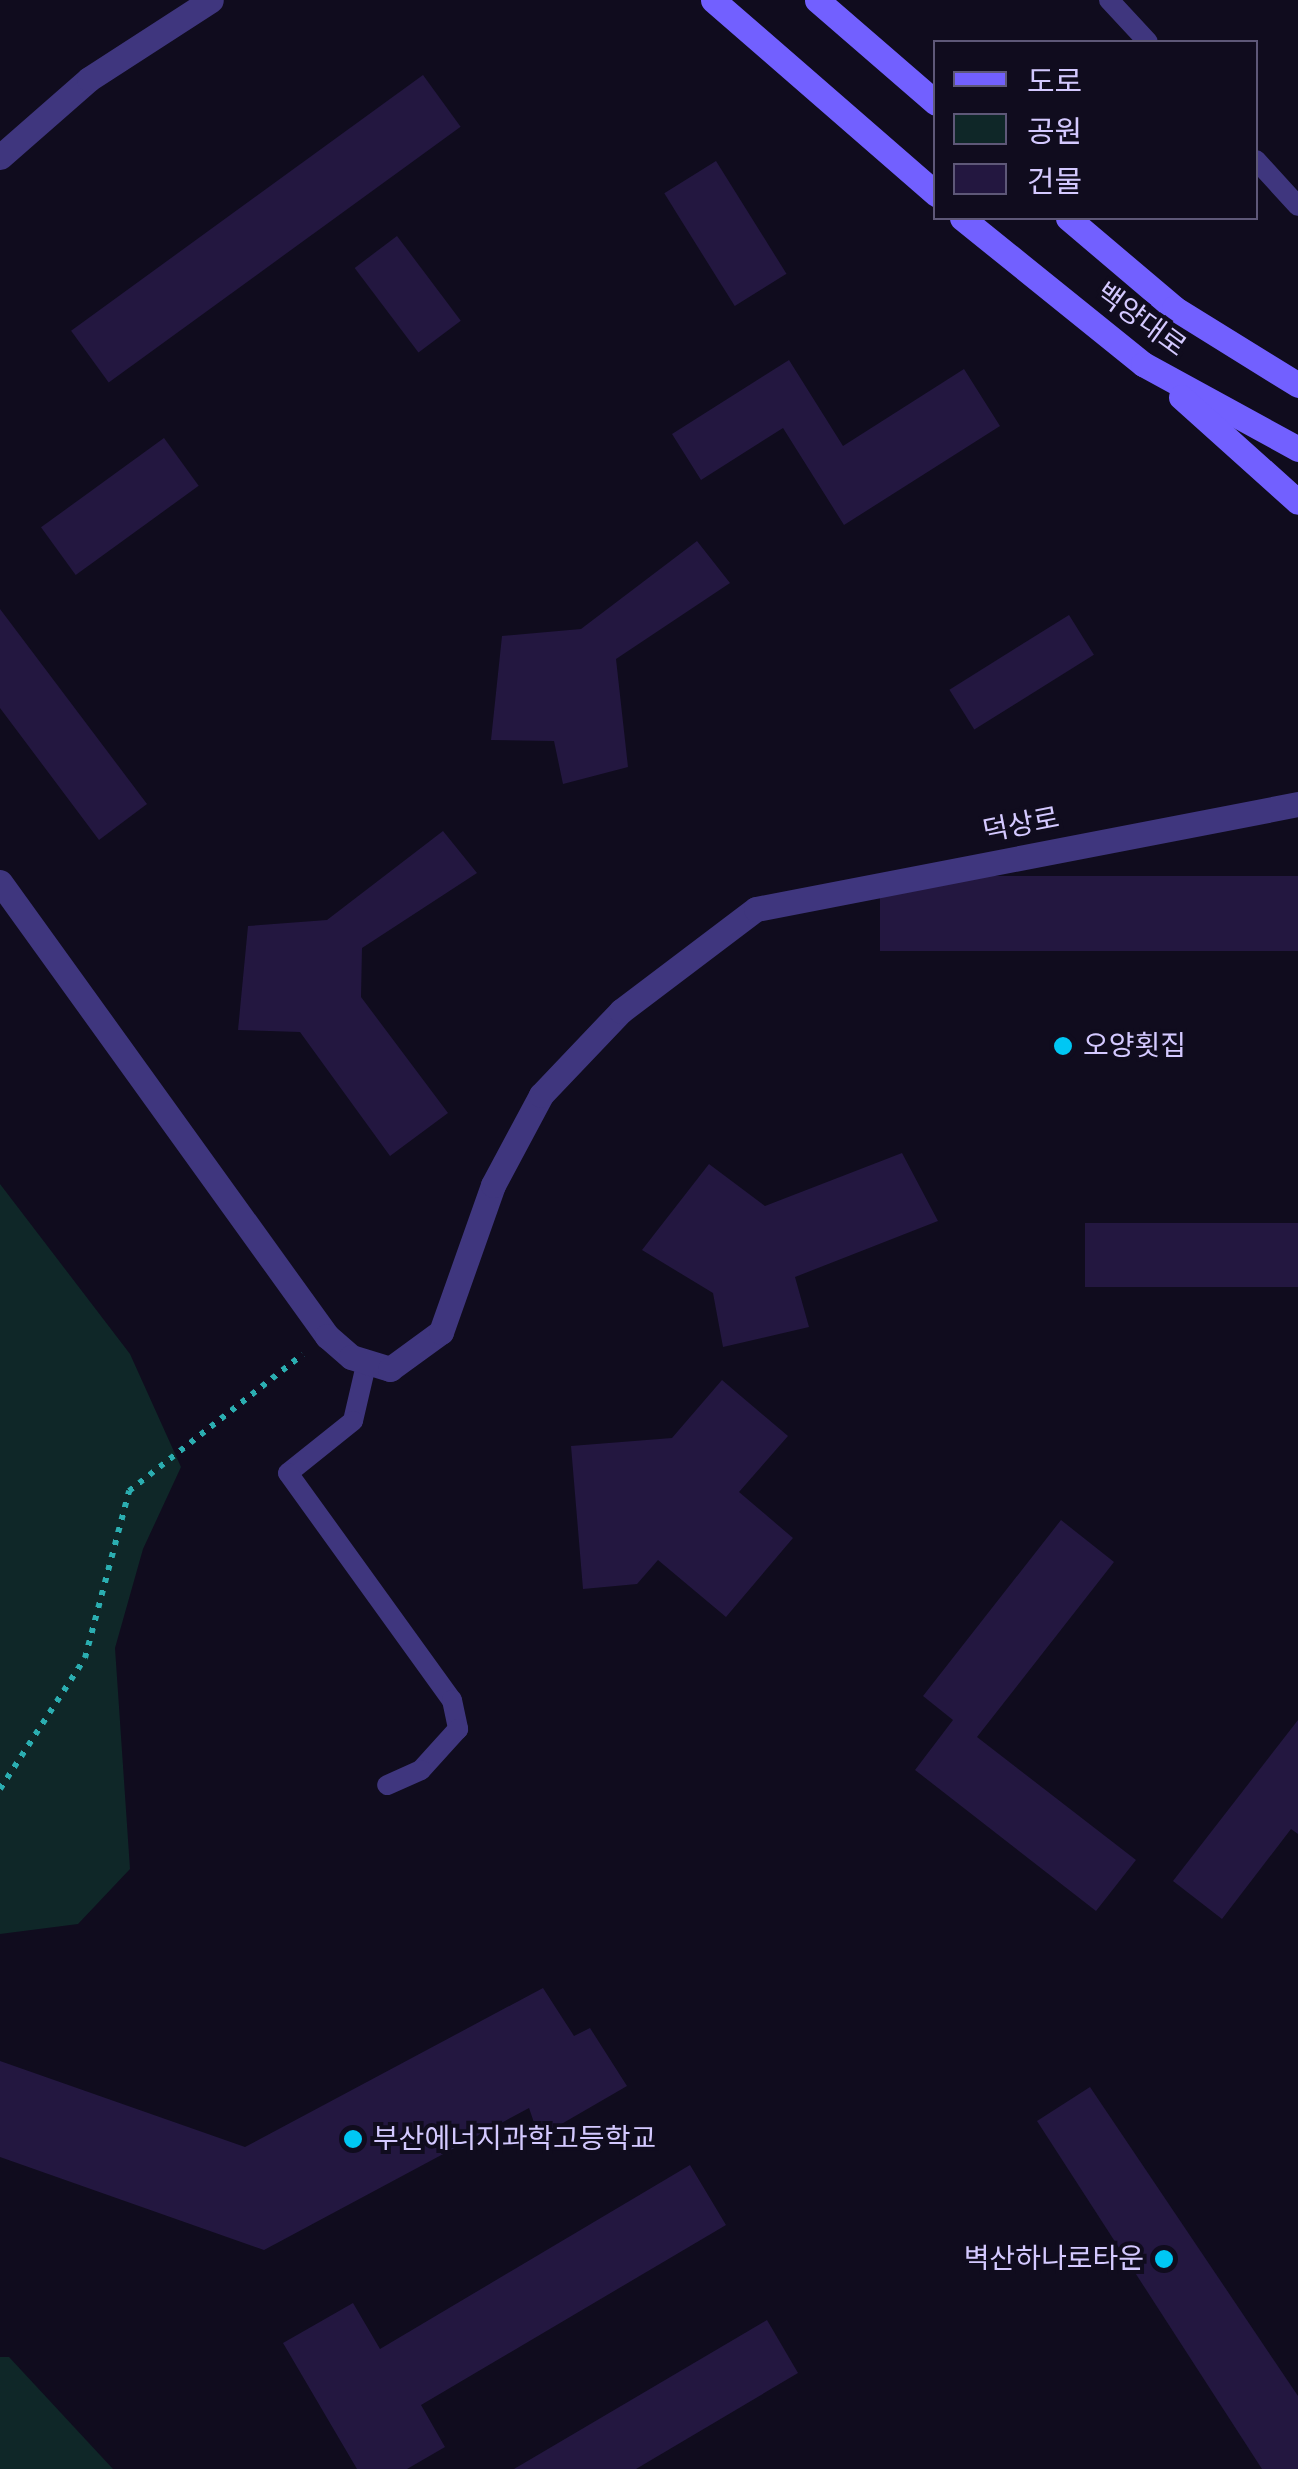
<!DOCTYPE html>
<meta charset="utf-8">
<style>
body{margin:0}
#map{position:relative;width:1298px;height:2469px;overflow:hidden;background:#100c1e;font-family:"DM Sans","Noto Sans KR",sans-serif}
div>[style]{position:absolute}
.green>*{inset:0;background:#0f2728}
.building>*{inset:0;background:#231740;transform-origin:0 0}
.path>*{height:6px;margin-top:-3px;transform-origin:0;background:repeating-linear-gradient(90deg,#2baeb1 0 5px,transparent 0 13px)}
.service>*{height:20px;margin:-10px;padding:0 10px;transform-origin:10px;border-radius:10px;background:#3f367e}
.minor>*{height:25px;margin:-12.5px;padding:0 12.5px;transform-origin:12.5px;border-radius:12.5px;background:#3f367e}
.tertiary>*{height:25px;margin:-12.5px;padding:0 12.5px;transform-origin:12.5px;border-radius:12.5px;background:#3f367e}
.secondary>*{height:25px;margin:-12.5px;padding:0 12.5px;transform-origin:12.5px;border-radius:12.5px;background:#7260ff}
.dots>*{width:28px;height:28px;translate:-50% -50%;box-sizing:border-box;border:5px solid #100c1e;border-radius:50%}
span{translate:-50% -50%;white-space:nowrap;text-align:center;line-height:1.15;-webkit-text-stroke:8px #100c1e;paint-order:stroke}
.street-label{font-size:28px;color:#d4c9ff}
.poi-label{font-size:28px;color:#d4c9ff}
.left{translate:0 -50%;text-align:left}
.right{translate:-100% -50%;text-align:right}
.legend{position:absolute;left:933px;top:40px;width:325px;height:180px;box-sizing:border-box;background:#100c1e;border:2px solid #5e5878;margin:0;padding:12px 18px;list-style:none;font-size:30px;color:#d4c9ff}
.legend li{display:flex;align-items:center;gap:20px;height:50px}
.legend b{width:50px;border:2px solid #5e5878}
</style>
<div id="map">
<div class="green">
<i style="clip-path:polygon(0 1184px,130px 1354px,181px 1467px,143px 1549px,115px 1648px,130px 1869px,78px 1924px,0 1934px)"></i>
<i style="clip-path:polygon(0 2357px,9px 2357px,113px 2469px,0 2469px)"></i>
</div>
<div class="building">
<i style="left:423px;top:75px;width:64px;height:435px;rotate:54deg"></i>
<i style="left:716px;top:161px;width:133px;height:61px;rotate:58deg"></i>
<i style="left:397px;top:236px;width:106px;height:53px;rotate:53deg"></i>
<i style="clip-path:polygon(789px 360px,843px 446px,964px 369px,1000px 426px,844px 525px,783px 428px,701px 480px,672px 434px)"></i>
<i style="left:164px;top:438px;width:59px;height:152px;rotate:54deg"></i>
<i style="clip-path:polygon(697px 541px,730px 583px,616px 659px,628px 767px,563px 784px,554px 741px,491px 740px,502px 636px,581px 629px)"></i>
<i style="clip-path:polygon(0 609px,147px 804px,99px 840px,0 708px)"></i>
<i style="left:1069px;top:615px;width:47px;height:141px;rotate:58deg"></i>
<i style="clip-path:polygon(443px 831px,477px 873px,362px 948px,361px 997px,448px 1113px,390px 1156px,300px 1032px,238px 1030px,248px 926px,327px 920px)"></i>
<i style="left:1298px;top:876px;width:75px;height:418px;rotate:90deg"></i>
<i style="clip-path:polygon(902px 1153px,938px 1221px,795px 1277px,809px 1327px,723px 1347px,713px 1293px,642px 1250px,709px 1164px,765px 1206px)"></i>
<i style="left:1298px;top:1223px;width:64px;height:213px;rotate:90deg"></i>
<i style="clip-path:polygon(722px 1380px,788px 1436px,739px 1492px,793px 1538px,726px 1617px,658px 1560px,637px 1584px,583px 1589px,571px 1446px,672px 1438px)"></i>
<i style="clip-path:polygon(1061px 1520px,1114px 1562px,977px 1737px,1136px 1860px,1096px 1911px,915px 1770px,953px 1720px,923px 1696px)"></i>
<i style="clip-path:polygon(1298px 1720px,1298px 1834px,1291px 1829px,1222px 1919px,1173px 1881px)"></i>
<i style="clip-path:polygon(543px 1988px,574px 2036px,590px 2028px,627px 2086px,539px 2137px,529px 2108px,264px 2250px,0 2157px,0 2061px,245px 2147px)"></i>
<i style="clip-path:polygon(1090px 2087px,1298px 2396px,1298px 2469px,1262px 2469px,1037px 2121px)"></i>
<i style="clip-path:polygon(690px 2165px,726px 2225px,421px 2405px,445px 2447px,407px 2469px,357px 2469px,283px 2343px,353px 2303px,380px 2349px)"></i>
<i style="clip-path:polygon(767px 2320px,798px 2373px,636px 2469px,514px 2469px)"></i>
</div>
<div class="path">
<i style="left:0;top:1789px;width:156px;rotate:-57deg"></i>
<i style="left:85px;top:1658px;width:173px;rotate:-75.2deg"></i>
<i style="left:129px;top:1491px;width:221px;rotate:-38.2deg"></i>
</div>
<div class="service">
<i style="left:1109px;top:0;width:57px;rotate:47.1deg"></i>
<i style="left:1256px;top:160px;width:62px;rotate:47.6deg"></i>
<i style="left:366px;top:1365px;width:57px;rotate:103.1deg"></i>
<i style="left:353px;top:1421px;width:83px;rotate:141.3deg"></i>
<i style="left:288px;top:1473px;width:280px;rotate:54.2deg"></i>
<i style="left:452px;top:1700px;width:30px;rotate:78deg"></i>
<i style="left:458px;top:1729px;width:55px;rotate:132.1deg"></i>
<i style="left:421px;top:1770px;width:37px;rotate:156deg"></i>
</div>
<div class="minor">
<i style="left:0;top:882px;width:560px;rotate:54.24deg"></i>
<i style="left:327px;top:1336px;width:32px;rotate:41deg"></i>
<i style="left:351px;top:1357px;width:41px;rotate:17.1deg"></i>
<i style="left:390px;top:1369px;width:63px;rotate:-36deg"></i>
<i style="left:441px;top:1332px;width:156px;rotate:-70.5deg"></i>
<i style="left:493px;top:1185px;width:102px;rotate:-61.9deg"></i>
<i style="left:541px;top:1095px;width:116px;rotate:-46.4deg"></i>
<i style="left:621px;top:1011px;width:169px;rotate:-37.1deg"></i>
<i style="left:756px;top:909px;width:552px;rotate:-10.96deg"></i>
</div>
<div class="tertiary">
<i style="left:0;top:157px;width:118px;rotate:-41.2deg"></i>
<i style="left:89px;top:79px;width:145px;rotate:-32.9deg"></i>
</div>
<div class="secondary">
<i style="left:713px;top:0;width:296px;rotate:41deg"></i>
<i style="left:817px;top:0;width:157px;rotate:40.9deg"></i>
<i style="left:962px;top:218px;width:233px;rotate:38.9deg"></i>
<i style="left:1143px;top:364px;width:177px;rotate:28.7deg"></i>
<i style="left:1068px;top:218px;width:139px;rotate:40.3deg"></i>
<i style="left:1174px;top:308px;width:146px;rotate:31.8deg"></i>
<i style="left:1181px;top:397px;width:157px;rotate:41.9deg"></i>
</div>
<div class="dots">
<i style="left:1063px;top:1046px;background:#00c7f4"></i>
<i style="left:353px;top:2139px;background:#00c7f4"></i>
<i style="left:1164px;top:2259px;background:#00c7f4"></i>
</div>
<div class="street-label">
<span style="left:1141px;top:320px;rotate:36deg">백양대로</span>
<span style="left:1021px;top:825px;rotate:-11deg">덕상로</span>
</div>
<div class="poi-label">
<span class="left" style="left:1083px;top:1046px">오양횟집</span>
<span class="left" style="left:373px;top:2139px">부산에너지과학고등학교</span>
<span class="right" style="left:1144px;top:2259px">벽산하나로타운</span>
</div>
<ul class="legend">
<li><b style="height:12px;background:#7260ff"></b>도로</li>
<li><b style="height:28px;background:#0f2728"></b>공원</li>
<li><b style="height:28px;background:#231740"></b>건물</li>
</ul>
</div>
